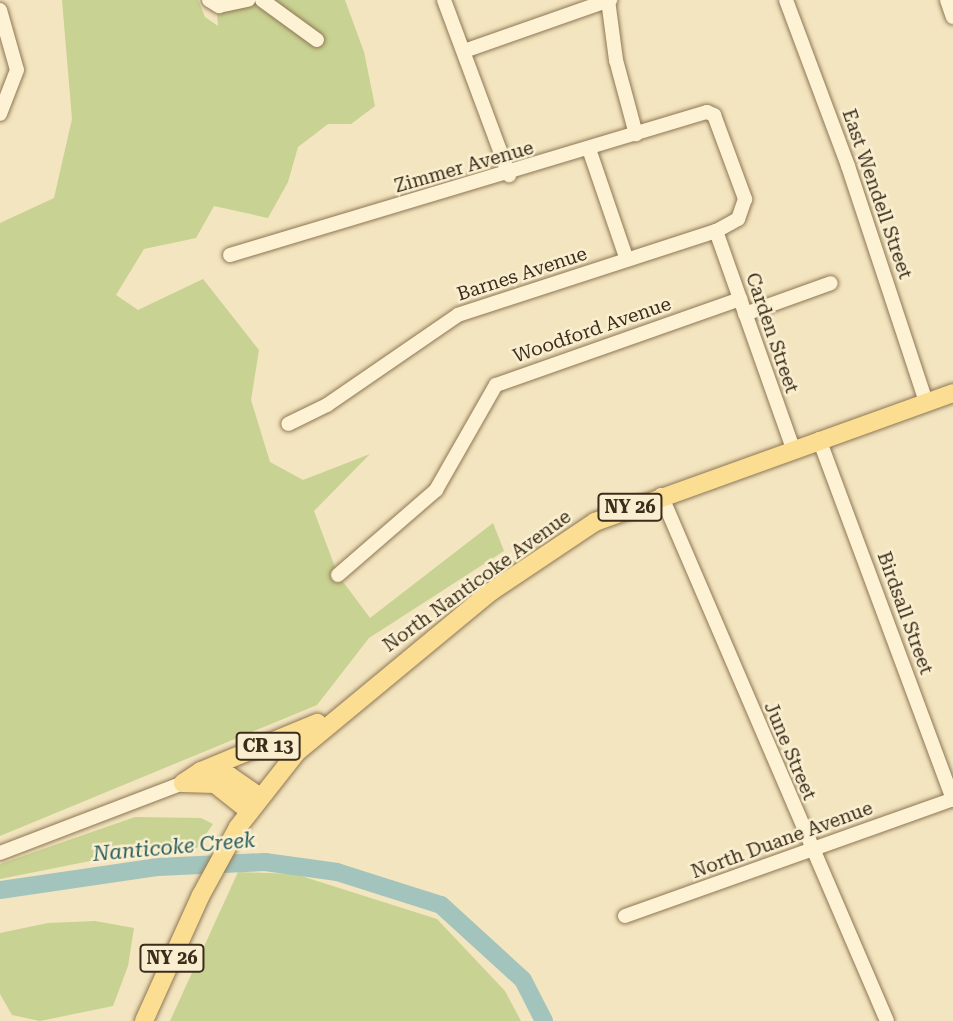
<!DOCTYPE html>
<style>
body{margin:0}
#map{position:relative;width:953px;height:1021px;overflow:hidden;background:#f3e5bf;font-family:"Roboto Serif",serif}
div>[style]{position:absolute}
.green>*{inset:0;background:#c8d292}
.river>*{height:18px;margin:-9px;padding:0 9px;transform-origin:9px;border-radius:9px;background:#a3c4bc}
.roads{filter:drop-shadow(0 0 2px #8e7655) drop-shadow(0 0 2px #8e7655)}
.minor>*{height:14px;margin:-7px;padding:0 7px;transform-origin:7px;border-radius:7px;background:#fdf2d3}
.major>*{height:18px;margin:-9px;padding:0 9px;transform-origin:9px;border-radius:9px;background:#fbde92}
span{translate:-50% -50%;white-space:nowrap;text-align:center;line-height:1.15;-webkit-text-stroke:5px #f9efd0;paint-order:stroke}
.shield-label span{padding:2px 5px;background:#f9efd0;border:2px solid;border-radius:5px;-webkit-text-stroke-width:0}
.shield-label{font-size:18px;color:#3c2c1b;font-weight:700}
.street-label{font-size:19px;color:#3c2c1b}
.water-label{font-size:21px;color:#295d5c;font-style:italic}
</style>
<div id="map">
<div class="green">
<i style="clip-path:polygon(62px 0,198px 0,205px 17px,218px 26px,216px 0,345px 0,364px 52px,375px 106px,351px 124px,328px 124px,298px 147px,288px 182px,268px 218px,214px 206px,196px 238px,144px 249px,116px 295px,138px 310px,203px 279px,259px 350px,251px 400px,270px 462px,303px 480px,370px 454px,314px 511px,338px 575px,370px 618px,493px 523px,504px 551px,369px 638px,317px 705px,0 836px,0 223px,54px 198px,72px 119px)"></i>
<i style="clip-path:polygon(135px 817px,201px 818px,213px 824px,196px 849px,130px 853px,0 879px,0 864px)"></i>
<i style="clip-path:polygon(238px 872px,295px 874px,437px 919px,505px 991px,521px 1021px,170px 1021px)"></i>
<i style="clip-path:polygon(95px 921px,134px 928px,128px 966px,113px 1006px,40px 1021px,12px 1015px,0 994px,0 933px,48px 923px)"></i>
</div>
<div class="river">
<i style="left:0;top:890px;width:160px;rotate:-8.3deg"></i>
<i style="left:158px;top:867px;width:107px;rotate:-2.7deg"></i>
<i style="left:265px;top:862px;width:73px;rotate:7.9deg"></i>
<i style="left:337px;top:872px;width:109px;rotate:17.6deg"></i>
<i style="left:441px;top:905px;width:111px;rotate:42.4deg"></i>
<i style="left:523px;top:980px;width:46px;rotate:62.9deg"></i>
</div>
<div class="roads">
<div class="minor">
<i style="left:209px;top:0;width:12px;rotate:31deg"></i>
<i style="left:219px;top:6px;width:30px;rotate:-12deg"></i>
<i style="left:262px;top:0;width:68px;rotate:36deg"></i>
<i style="left:444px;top:0;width:187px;rotate:69.6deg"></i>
<i style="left:608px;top:0;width:61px;rotate:82.4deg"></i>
<i style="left:616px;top:60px;width:77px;rotate:74.9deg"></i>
<i style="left:786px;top:0;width:177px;rotate:69.5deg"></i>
<i style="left:848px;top:166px;width:249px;rotate:71.7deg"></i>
<i style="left:947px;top:0;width:18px;rotate:71deg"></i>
<i style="left:0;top:10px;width:62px;rotate:74.2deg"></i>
<i style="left:17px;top:70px;width:47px;rotate:111.1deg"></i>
<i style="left:464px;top:51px;width:155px;rotate:-19.3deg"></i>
<i style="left:589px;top:149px;width:117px;rotate:71.1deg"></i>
<i style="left:716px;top:231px;width:230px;rotate:70.5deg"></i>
<i style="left:230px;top:255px;width:498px;rotate:-16.7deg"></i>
<i style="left:707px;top:112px;width:8px;rotate:23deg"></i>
<i style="left:714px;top:115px;width:90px;rotate:69.7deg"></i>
<i style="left:745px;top:199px;width:21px;rotate:109deg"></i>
<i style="left:738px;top:219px;width:25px;rotate:151deg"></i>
<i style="left:716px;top:231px;width:271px;rotate:162deg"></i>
<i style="left:458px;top:315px;width:159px;rotate:145.5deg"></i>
<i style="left:327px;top:405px;width:43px;rotate:154deg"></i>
<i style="left:745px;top:314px;width:91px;rotate:-19.8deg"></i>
<i style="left:819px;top:439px;width:385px;rotate:69.6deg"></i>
<i style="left:661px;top:495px;width:572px;rotate:66.75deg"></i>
<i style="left:338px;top:575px;width:130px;rotate:-40.9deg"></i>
<i style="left:436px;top:490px;width:121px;rotate:-60.3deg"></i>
<i style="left:496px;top:385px;width:259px;rotate:-19.4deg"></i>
<i style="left:0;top:853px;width:196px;rotate:-20.9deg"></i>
<i style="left:625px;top:916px;width:348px;rotate:-19.6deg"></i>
</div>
<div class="major">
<i style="left:205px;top:771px;width:25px;rotate:11deg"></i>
<i style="left:230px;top:776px;width:37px;rotate:35deg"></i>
<i style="left:183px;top:783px;width:22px;rotate:-34deg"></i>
<i style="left:201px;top:771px;width:126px;rotate:-22.5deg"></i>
<i style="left:183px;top:783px;width:32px;rotate:2deg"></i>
<i style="left:215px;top:784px;width:43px;rotate:38.5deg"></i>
<i style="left:144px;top:1021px;width:138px;rotate:-65.7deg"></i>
<i style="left:201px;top:895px;width:77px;rotate:-61.4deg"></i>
<i style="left:238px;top:827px;width:95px;rotate:-51.8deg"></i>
<i style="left:297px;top:752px;width:249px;rotate:-39.6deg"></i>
<i style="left:489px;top:593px;width:128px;rotate:-33.8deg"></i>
<i style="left:595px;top:522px;width:381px;rotate:-19.8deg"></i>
</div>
</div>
<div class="shield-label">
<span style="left:630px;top:507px">NY 26</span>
<span style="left:268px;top:746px">CR 13</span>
<span style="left:172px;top:958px">NY 26</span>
</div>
<div class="street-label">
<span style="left:464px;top:167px;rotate:-16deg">Zimmer Avenue</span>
<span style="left:877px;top:194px;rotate:71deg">East Wendell Street</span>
<span style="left:522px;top:274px;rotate:-18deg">Barnes Avenue</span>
<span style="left:592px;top:330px;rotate:-19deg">Woodford Avenue</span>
<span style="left:772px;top:333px;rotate:71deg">Carden Street</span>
<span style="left:477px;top:581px;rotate:-36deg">North Nanticoke Avenue</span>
<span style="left:905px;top:613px;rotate:70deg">Birdsall Street</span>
<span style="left:790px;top:751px;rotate:67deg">June Street</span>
<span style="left:782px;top:840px;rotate:-20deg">North Duane Avenue</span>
</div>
<div class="water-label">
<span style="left:174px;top:847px;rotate:-5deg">Nanticoke Creek</span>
</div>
</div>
